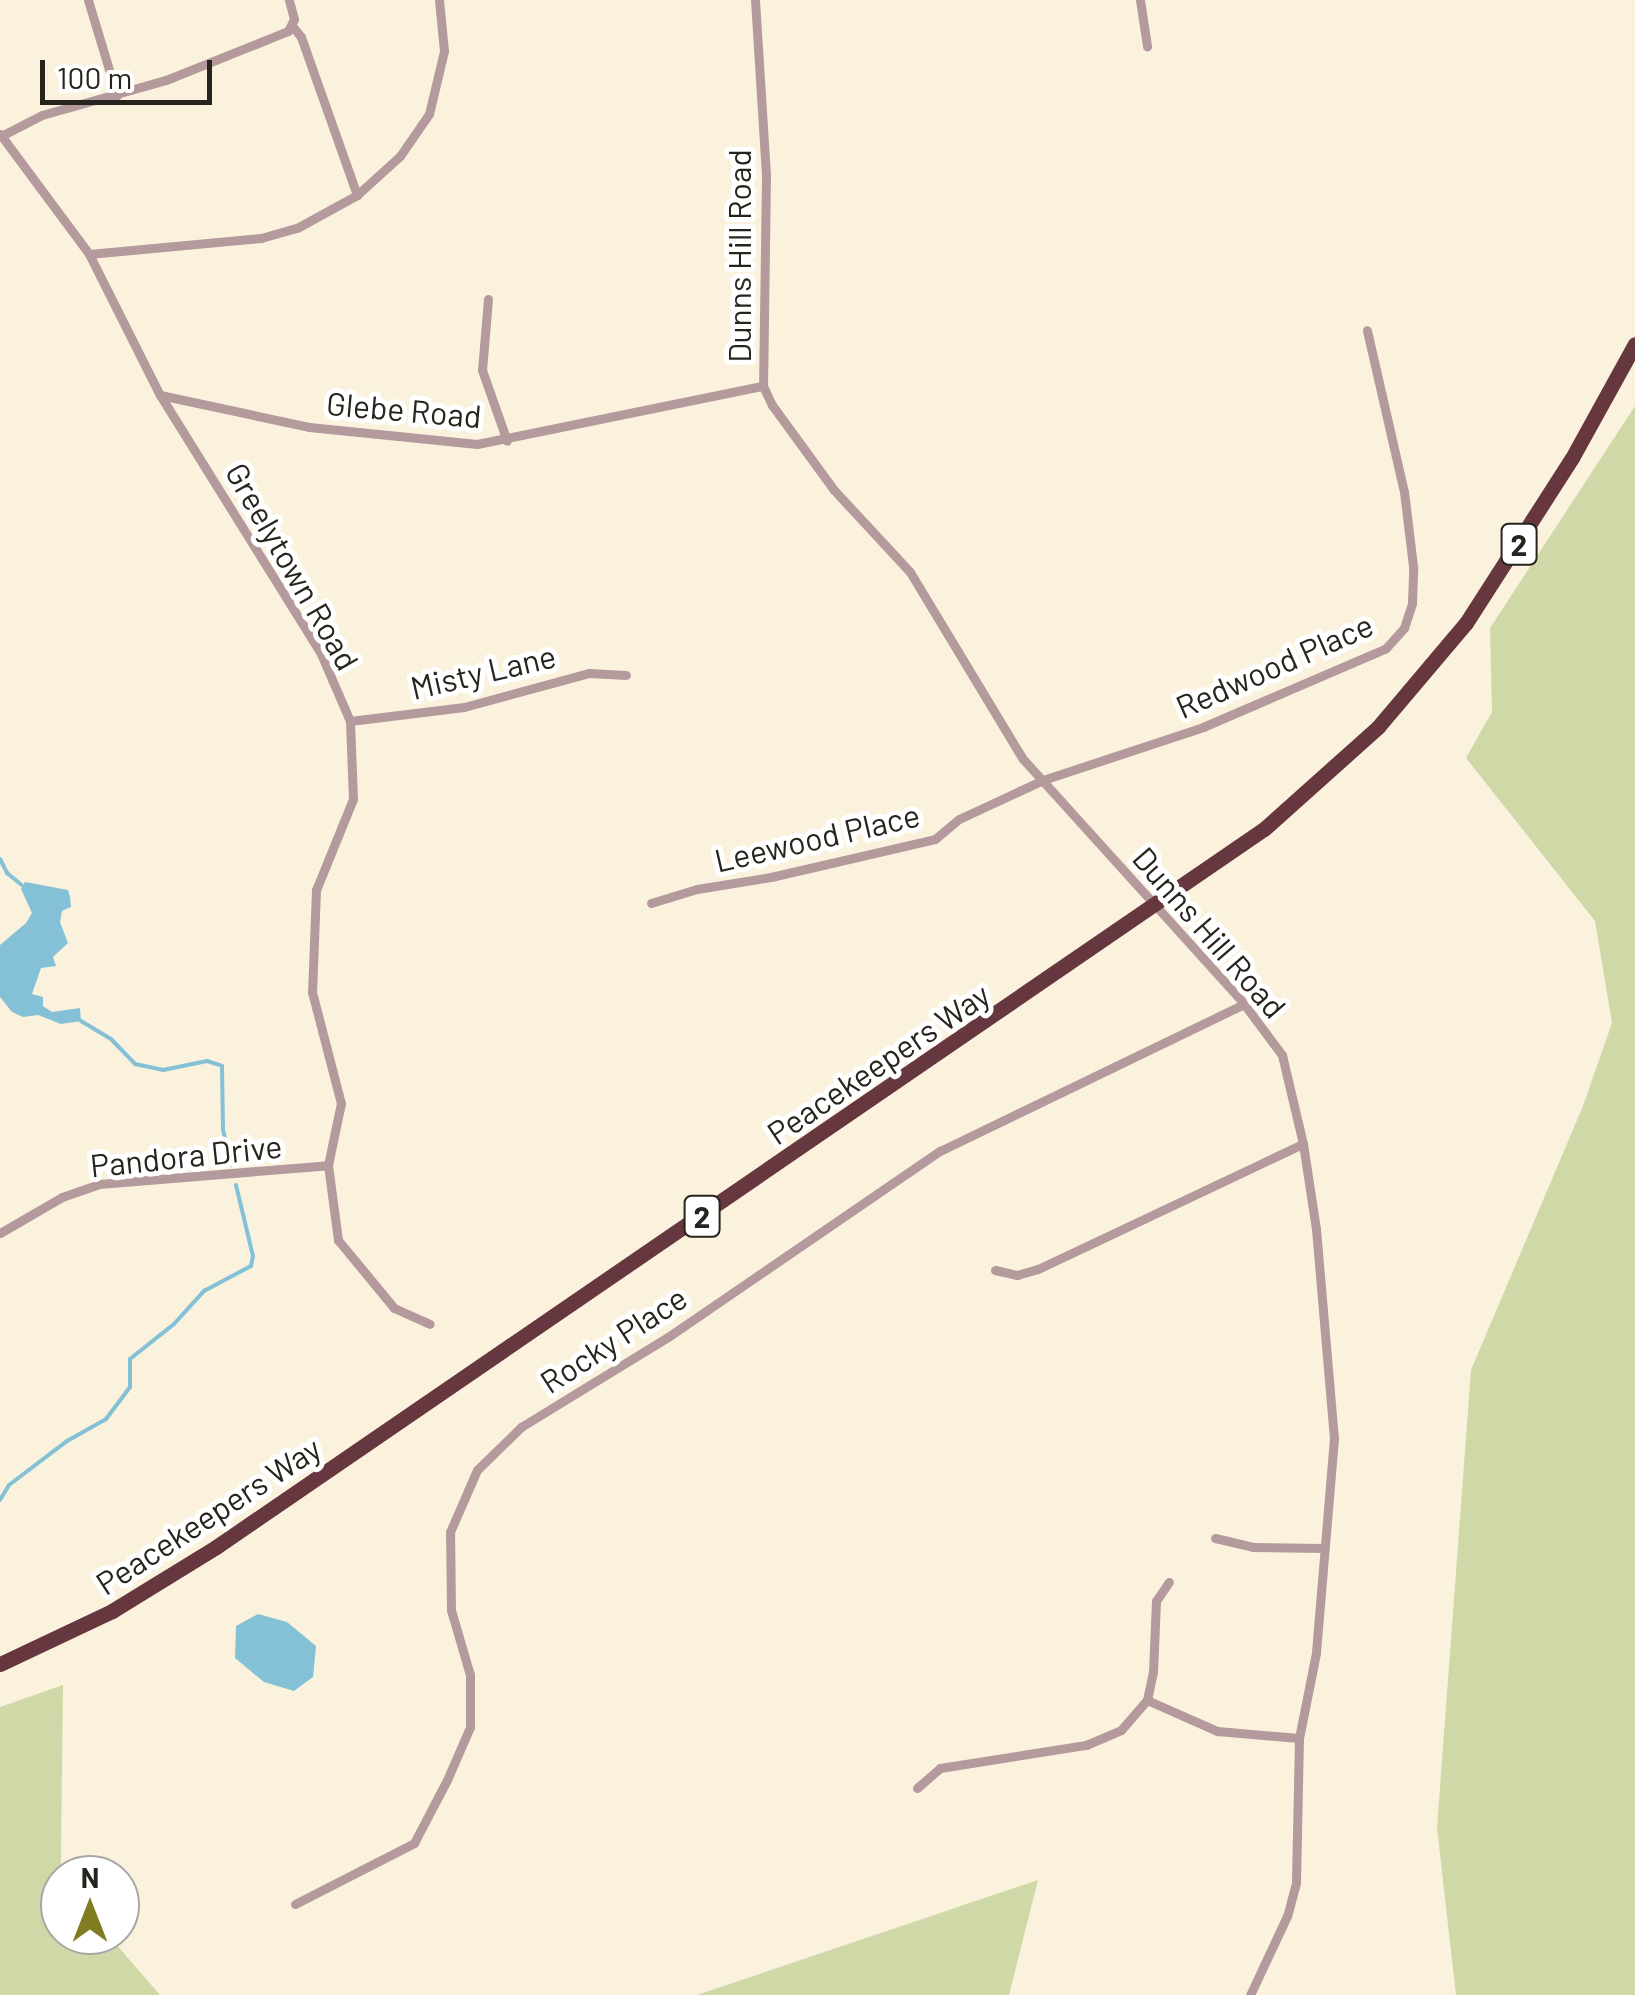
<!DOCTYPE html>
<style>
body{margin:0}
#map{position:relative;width:1635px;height:1995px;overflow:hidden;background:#fbf2de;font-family:Barlow,sans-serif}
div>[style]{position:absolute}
.green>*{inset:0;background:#cfd9a7}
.water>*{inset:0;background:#84c0d6}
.stream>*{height:4px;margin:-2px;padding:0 2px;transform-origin:2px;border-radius:2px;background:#84c0d6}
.street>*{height:9px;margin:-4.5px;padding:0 4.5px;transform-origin:4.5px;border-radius:4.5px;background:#b49a9d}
.highway>*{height:15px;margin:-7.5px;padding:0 7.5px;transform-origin:7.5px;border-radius:7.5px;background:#673740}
span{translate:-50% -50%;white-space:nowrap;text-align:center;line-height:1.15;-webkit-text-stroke:10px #fff;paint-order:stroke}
.shield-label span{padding:2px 8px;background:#fff;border:2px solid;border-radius:8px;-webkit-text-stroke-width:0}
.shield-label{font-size:30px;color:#27241d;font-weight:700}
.street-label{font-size:32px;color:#27241d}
.north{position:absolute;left:40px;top:1855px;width:100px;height:100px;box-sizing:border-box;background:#fff;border:2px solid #a9a7a5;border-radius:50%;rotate:0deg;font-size:28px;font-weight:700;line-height:40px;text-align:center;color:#27241d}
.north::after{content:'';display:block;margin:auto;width:35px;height:45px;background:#817b21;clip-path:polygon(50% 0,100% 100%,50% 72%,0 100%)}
.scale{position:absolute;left:40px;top:60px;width:172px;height:45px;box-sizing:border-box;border:5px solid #27241d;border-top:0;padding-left:12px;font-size:30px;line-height:35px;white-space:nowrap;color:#27241d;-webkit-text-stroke:8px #fff;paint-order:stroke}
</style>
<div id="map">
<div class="green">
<i style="clip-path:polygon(1635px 406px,1635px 1995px,1456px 1995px,1437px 1828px,1471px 1370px,1583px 1106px,1612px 1023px,1595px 921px,1466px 758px,1492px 712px,1490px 628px)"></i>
<i style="clip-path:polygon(63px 1685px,60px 1935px,108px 1935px,160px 1995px,0 1995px,0 1707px)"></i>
<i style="clip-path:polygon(1038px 1880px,1009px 1995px,697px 1995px)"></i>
</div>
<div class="water">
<i style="clip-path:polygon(25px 882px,68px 890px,70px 897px,71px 907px,62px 911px,60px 922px,68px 943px,53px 957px,56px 966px,41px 968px,32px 994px,43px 997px,43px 1006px,52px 1012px,80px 1008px,81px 1021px,61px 1024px,38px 1015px,23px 1017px,12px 1012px,0 997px,0 945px,26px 923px,32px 913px,21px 889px)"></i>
<i style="clip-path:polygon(258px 1614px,287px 1622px,316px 1646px,313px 1677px,294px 1691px,264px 1682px,235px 1658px,236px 1626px)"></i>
</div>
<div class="stream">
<i style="left:0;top:859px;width:16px;rotate:63deg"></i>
<i style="left:7px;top:873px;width:19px;rotate:39deg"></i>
<i style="left:81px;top:1021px;width:35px;rotate:31deg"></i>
<i style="left:111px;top:1039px;width:35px;rotate:46deg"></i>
<i style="left:135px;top:1064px;width:29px;rotate:12deg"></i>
<i style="left:163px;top:1070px;width:45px;rotate:-11.6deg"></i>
<i style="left:207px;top:1061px;width:16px;rotate:18deg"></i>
<i style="left:222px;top:1066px;width:64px;rotate:89.1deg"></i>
<i style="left:223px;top:1130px;width:36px;rotate:76deg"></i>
<i style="left:0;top:1500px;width:17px;rotate:-59deg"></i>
<i style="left:9px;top:1485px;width:73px;rotate:-37.2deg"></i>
<i style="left:67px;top:1441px;width:45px;rotate:-29.4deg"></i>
<i style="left:106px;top:1419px;width:40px;rotate:-53deg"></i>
<i style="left:130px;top:1387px;width:28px;rotate:-90deg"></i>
<i style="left:130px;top:1359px;width:56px;rotate:-38.5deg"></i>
<i style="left:174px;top:1324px;width:45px;rotate:-47.7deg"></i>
<i style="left:204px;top:1291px;width:53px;rotate:-28deg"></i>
<i style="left:251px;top:1266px;width:10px;rotate:-79deg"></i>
<i style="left:253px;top:1256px;width:73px;rotate:-103.5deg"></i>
</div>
<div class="street">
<i style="left:88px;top:0;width:100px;rotate:73.2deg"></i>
<i style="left:755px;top:0;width:176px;rotate:86.4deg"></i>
<i style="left:766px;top:176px;width:210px;rotate:90.8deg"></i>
<i style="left:763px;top:386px;width:21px;rotate:65deg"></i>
<i style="left:772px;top:405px;width:105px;rotate:53.9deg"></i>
<i style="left:834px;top:490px;width:112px;rotate:47.2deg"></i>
<i style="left:910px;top:572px;width:218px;rotate:58.9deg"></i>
<i style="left:1023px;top:759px;width:330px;rotate:47.9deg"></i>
<i style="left:1244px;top:1004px;width:64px;rotate:53.3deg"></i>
<i style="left:1282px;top:1055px;width:91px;rotate:76.7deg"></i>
<i style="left:1303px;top:1144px;width:86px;rotate:81.3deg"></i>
<i style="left:1316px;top:1229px;width:210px;rotate:85.1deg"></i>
<i style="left:1334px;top:1438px;width:216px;rotate:94.8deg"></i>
<i style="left:1316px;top:1653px;width:87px;rotate:101.3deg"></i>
<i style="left:1299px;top:1738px;width:145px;rotate:91.2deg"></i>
<i style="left:1296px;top:1883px;width:34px;rotate:105deg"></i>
<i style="left:1287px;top:1916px;width:87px;rotate:115.1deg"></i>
<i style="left:1140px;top:0;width:47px;rotate:81.3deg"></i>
<i style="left:293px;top:27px;width:13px;rotate:51deg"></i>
<i style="left:301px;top:37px;width:168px;rotate:70.5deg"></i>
<i style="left:0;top:134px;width:149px;rotate:53.4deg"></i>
<i style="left:89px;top:254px;width:158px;rotate:63.3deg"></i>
<i style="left:160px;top:395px;width:305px;rotate:58.1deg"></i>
<i style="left:321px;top:654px;width:73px;rotate:66.6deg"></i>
<i style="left:350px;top:721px;width:78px;rotate:87.8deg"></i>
<i style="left:353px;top:799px;width:98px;rotate:112.1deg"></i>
<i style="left:316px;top:890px;width:102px;rotate:92.2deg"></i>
<i style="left:312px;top:992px;width:115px;rotate:75.4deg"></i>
<i style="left:341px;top:1103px;width:63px;rotate:101.8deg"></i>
<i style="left:328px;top:1165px;width:76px;rotate:82.4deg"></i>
<i style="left:338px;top:1240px;width:88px;rotate:50.5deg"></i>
<i style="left:394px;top:1308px;width:39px;rotate:24deg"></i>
<i style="left:1px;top:136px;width:46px;rotate:-27.1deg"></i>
<i style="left:42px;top:115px;width:129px;rotate:-15.8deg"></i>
<i style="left:166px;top:80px;width:131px;rotate:-21.9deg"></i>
<i style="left:288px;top:31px;width:13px;rotate:-63deg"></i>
<i style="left:294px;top:19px;width:20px;rotate:-105deg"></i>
<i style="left:89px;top:254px;width:173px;rotate:-5.3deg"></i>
<i style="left:261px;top:238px;width:37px;rotate:-16deg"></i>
<i style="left:297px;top:228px;width:68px;rotate:-28.8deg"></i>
<i style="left:357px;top:195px;width:58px;rotate:-42.2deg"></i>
<i style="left:400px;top:156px;width:51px;rotate:-55.4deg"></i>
<i style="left:429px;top:114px;width:65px;rotate:-76.6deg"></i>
<i style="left:444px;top:51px;width:51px;rotate:-95.6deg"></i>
<i style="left:488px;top:299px;width:71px;rotate:94.8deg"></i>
<i style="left:482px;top:370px;width:75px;rotate:70.6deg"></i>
<i style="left:160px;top:395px;width:152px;rotate:12.1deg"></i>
<i style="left:309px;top:427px;width:169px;rotate:5.8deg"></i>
<i style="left:477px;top:444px;width:292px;rotate:-11.5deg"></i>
<i style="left:350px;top:721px;width:115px;rotate:-7deg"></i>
<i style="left:464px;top:707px;width:130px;rotate:-15.2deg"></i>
<i style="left:589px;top:673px;width:37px;rotate:3deg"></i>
<i style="left:651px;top:903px;width:48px;rotate:-16.9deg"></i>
<i style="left:697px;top:889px;width:75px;rotate:-9.2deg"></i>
<i style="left:771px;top:877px;width:168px;rotate:-13deg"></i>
<i style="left:935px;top:839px;width:31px;rotate:-40deg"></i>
<i style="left:959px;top:819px;width:93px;rotate:-24.9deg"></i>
<i style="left:1043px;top:780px;width:169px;rotate:-18.3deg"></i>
<i style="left:1203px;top:727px;width:199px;rotate:-23.3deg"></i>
<i style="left:1386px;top:648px;width:27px;rotate:-48deg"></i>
<i style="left:1404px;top:628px;width:26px;rotate:-72deg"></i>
<i style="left:1412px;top:603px;width:37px;rotate:-88deg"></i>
<i style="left:1413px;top:566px;width:75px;rotate:-96.9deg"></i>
<i style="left:1404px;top:492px;width:166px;rotate:-102.9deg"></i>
<i style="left:0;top:1233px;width:72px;rotate:-30.1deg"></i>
<i style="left:62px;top:1197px;width:39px;rotate:-19deg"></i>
<i style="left:99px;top:1184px;width:230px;rotate:-4.7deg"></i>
<i style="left:995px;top:1270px;width:23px;rotate:13deg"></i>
<i style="left:1017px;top:1275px;width:22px;rotate:-16deg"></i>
<i style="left:1038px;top:1269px;width:293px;rotate:-25.3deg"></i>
<i style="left:1215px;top:1538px;width:39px;rotate:13deg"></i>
<i style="left:1253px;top:1547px;width:70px;rotate:0.8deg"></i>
<i style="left:1147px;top:1700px;width:77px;rotate:23.9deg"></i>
<i style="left:1217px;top:1731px;width:82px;rotate:4.9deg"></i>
<i style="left:917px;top:1788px;width:30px;rotate:-41deg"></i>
<i style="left:940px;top:1768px;width:148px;rotate:-9deg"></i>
<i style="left:1086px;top:1745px;width:38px;rotate:-23deg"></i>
<i style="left:1121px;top:1730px;width:40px;rotate:-49deg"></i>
<i style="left:1147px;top:1700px;width:29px;rotate:-78deg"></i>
<i style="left:1153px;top:1672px;width:71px;rotate:-87.6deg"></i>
<i style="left:1156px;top:1601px;width:23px;rotate:-56deg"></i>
<i style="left:295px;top:1904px;width:134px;rotate:-27.1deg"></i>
<i style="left:414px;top:1843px;width:71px;rotate:-62.4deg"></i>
<i style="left:447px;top:1780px;width:58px;rotate:-66.5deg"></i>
<i style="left:470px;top:1727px;width:52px;rotate:-90deg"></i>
<i style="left:470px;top:1675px;width:68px;rotate:-106.3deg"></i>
<i style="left:451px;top:1610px;width:78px;rotate:-90.7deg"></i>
<i style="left:450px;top:1532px;width:68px;rotate:-66.5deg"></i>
<i style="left:477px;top:1470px;width:62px;rotate:-44.3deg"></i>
<i style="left:521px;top:1427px;width:172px;rotate:-31.5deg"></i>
<i style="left:668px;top:1337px;width:330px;rotate:-34.4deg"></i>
<i style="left:940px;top:1151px;width:338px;rotate:-25.8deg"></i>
</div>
<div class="highway">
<i style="left:0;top:1664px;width:124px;rotate:-25.3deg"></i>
<i style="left:112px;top:1611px;width:122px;rotate:-31.6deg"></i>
<i style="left:216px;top:1547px;width:1270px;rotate:-34.42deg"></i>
<i style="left:1264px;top:829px;width:153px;rotate:-41.8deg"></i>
<i style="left:1378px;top:727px;width:136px;rotate:-49.8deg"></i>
<i style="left:1466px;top:623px;width:196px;rotate:-57.3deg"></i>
<i style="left:1572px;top:458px;width:130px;rotate:-61.1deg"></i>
</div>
<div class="shield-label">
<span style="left:1519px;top:544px">2</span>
<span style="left:702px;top:1216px">2</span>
</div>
<div class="street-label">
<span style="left:738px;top:256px;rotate:-90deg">Dunns Hill Road</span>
<span style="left:404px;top:409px;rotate:5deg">Glebe Road</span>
<span style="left:293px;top:566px;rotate:60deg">Greelytown Road</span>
<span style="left:1274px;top:665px;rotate:-24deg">Redwood Place</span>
<span style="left:483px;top:671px;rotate:-13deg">Misty Lane</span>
<span style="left:817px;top:837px;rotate:-13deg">Leewood Place</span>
<span style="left:1210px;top:932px;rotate:49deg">Dunns Hill Road</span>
<span style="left:878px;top:1063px;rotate:-34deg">Peacekeepers Way</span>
<span style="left:186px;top:1155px;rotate:-6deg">Pandora Drive</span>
<span style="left:613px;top:1339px;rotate:-33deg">Rocky Place</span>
<span style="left:208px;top:1515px;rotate:-33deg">Peacekeepers Way</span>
</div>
<div class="north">N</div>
<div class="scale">100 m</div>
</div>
